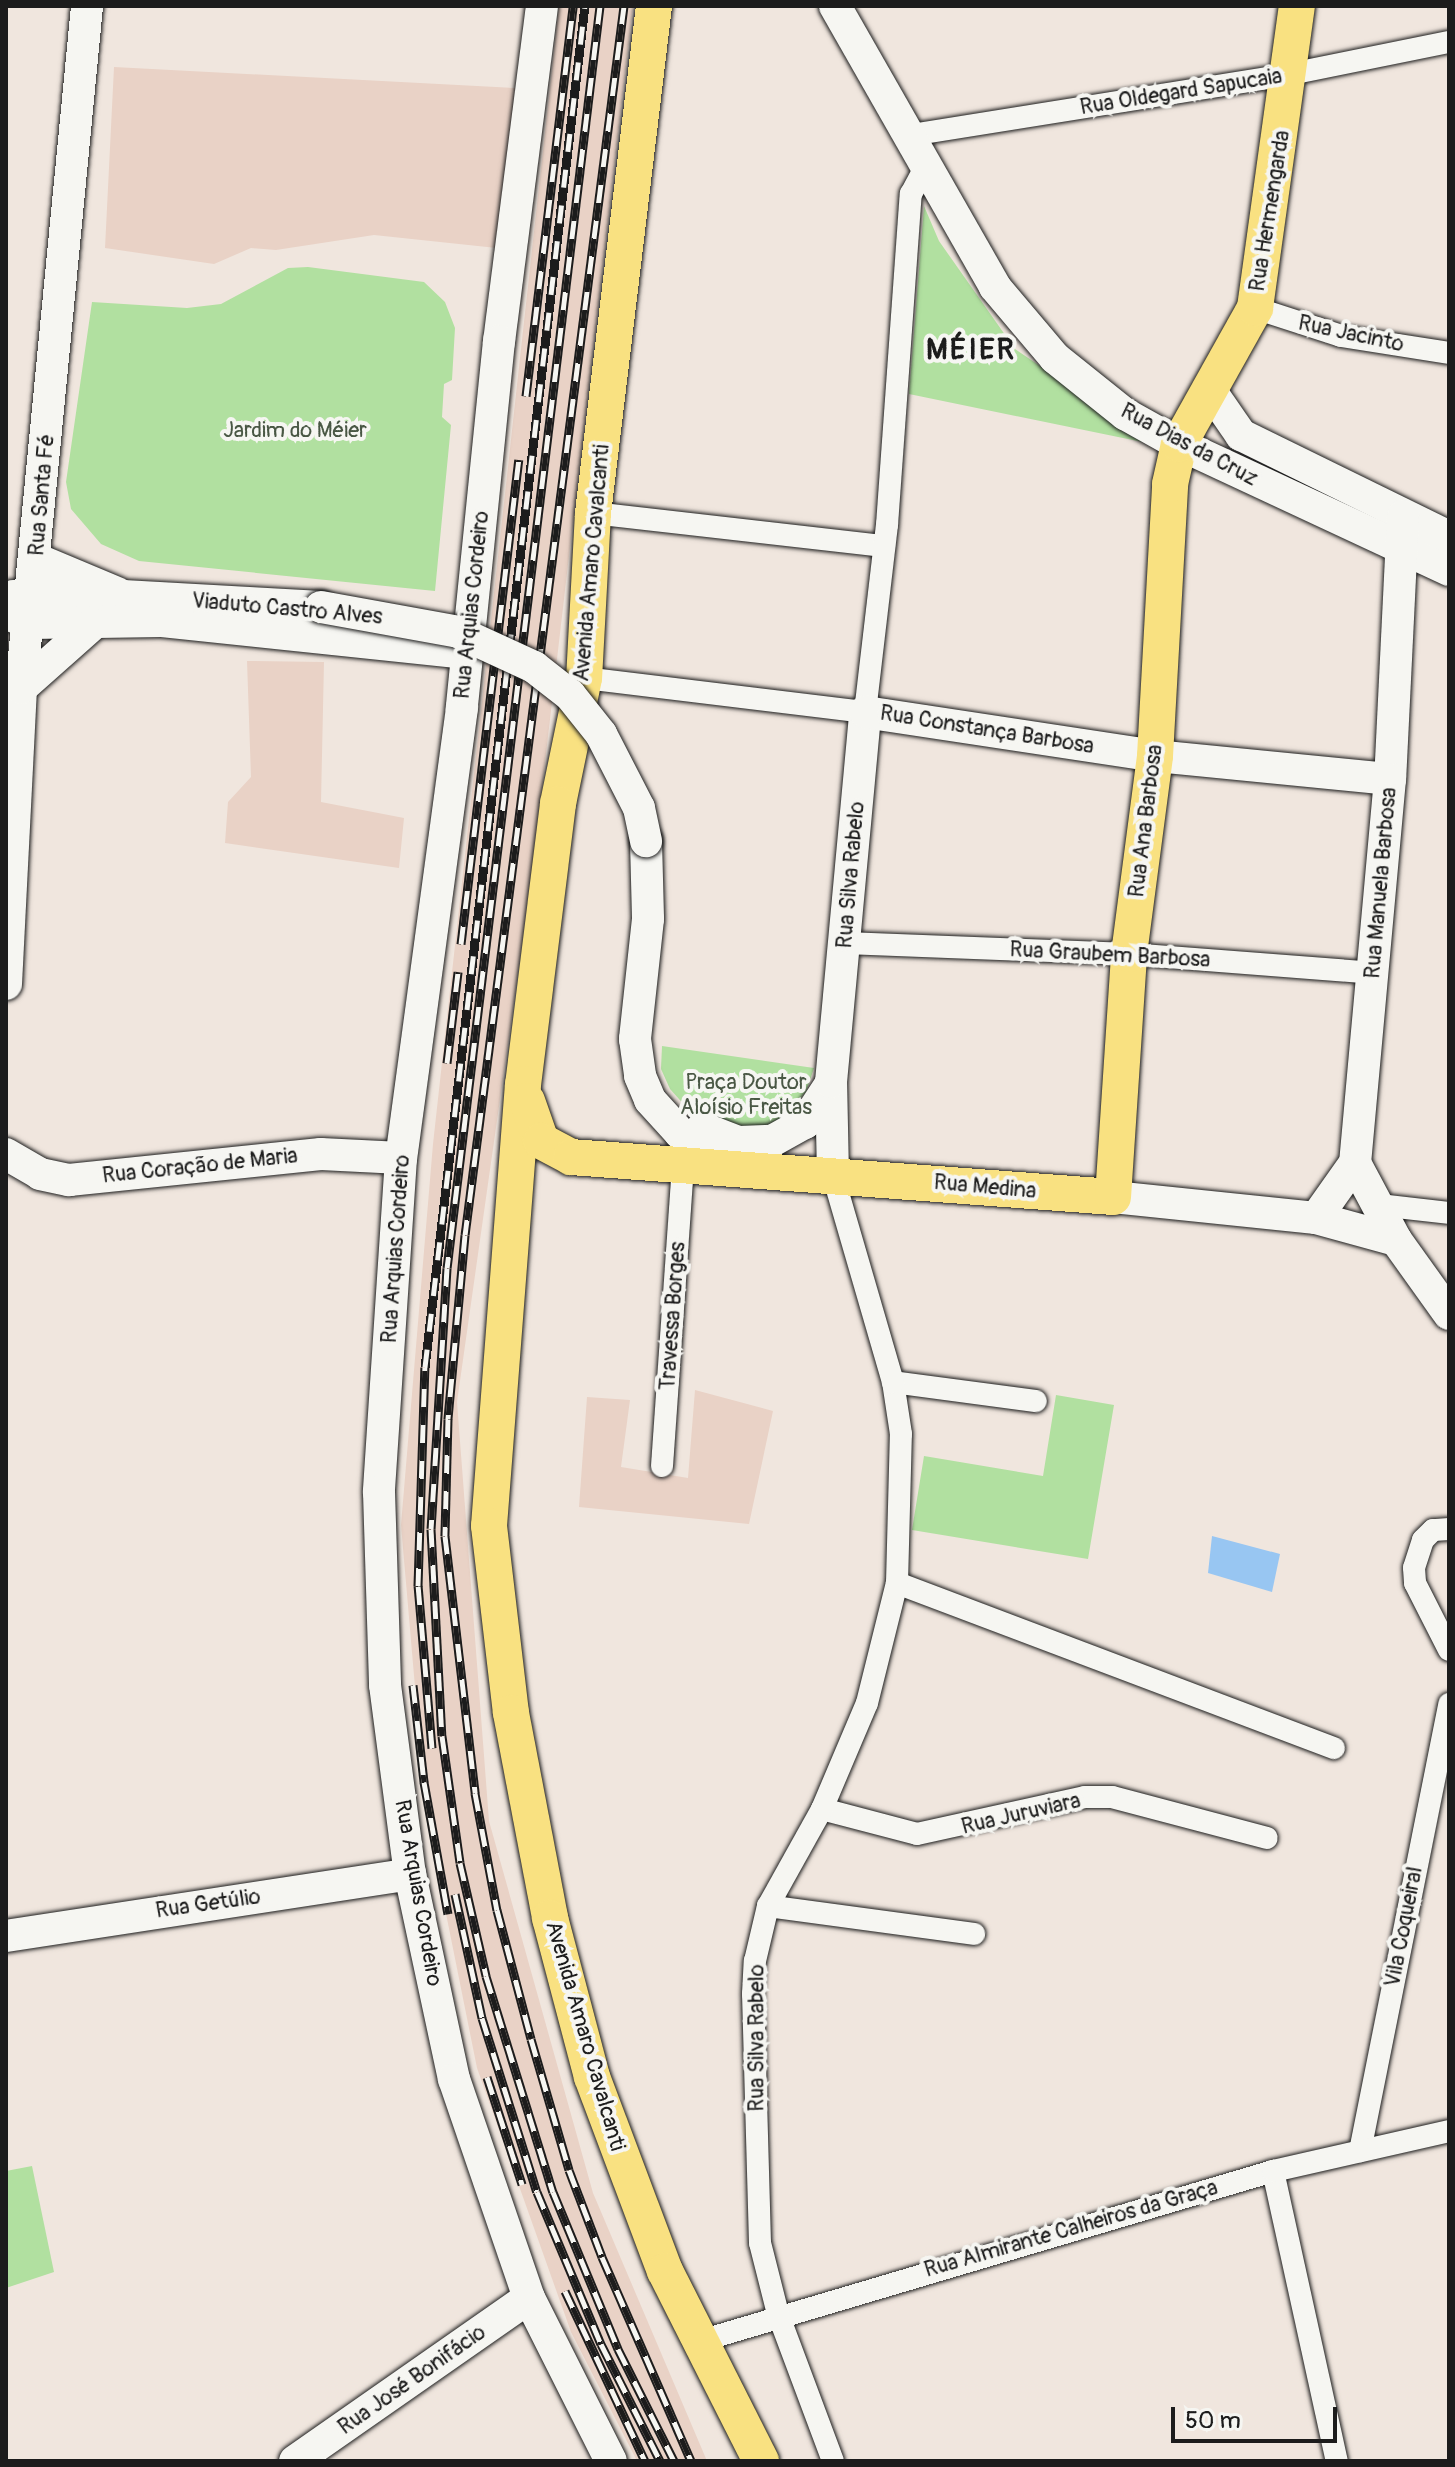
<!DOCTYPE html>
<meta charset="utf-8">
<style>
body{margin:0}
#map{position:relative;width:1455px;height:2467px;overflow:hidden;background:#f0e6de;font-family:Pangolin,sans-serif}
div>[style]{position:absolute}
.built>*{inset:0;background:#e9d2c6}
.green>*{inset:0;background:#b1e0a0}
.water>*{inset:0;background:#98c6f2}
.roads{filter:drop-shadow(0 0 2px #1c1c1c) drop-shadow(0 0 2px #1c1c1c)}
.street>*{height:22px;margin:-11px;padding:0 11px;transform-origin:11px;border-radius:11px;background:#f6f6f2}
.secondary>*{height:32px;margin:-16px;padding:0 16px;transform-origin:16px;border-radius:16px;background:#f6f6f2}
.primary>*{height:36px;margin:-18px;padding:0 18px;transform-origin:18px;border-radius:18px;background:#f9e181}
.rail>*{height:9px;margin-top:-4.5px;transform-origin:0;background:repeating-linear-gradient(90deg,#f6f6f2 0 18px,#1c1c1c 0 36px);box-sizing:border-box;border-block:2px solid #1c1c1c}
.bridges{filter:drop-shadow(0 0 2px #1c1c1c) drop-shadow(0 0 2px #1c1c1c)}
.secondary-bridge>*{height:32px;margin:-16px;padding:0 16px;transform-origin:16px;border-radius:16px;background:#f6f6f2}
span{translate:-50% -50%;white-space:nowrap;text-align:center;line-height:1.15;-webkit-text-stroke:8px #f6f6f2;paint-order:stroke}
.street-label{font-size:22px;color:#1c1c1c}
.park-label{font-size:22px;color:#495744}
.district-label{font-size:30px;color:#1c1c1c;font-weight:700;letter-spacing:2px}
.frame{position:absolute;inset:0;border:8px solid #1c1c1c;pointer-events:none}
.scale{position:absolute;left:1171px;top:2407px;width:166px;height:36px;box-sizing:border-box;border:4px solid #1c1c1c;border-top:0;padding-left:10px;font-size:24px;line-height:28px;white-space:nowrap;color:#1c1c1c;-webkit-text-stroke:6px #f6f6f2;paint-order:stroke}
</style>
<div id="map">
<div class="built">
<i style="clip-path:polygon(559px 6px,633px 6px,532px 874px,457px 1402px,489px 1821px,593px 2193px,707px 2461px,637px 2461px,571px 2332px,477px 2068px,426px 1814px,401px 1525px,433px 1144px)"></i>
<i style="clip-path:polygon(114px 67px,515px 88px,506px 249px,374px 235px,276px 250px,251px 248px,214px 264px,105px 248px)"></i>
<i style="clip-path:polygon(247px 661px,324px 662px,321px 802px,404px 818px,399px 868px,225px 843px,228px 802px,251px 777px)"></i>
<i style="clip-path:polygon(695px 1390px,773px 1411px,749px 1524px,579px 1507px,587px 1397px,630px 1400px,621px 1467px,688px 1478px)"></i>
</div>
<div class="green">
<i style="clip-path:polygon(924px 206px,939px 241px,1015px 349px,1157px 445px,909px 394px)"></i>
<i style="clip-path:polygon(308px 267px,424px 282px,445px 302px,455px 328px,452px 380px,444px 384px,442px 417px,451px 425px,435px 591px,139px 561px,101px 544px,71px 509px,66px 482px,92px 302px,187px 308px,221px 304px,288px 268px)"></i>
<i style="clip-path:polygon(662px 1046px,814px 1068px,806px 1092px,772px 1129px,713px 1125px,687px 1108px,670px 1089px,661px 1069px)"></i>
<i style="clip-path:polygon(1056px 1395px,1114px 1405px,1088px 1559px,912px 1530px,924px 1456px,1043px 1476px)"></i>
<i style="clip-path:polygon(32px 2166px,54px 2272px,6px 2288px,6px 2171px)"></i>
</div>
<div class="water">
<i style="clip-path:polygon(1212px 1536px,1280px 1554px,1272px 1592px,1208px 1573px)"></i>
</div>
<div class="roads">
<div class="street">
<i style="left:911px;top:135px;width:384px;rotate:-9.1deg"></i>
<i style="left:1290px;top:74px;width:162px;rotate:-11.4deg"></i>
<i style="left:1255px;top:308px;width:90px;rotate:18deg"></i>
<i style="left:1341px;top:336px;width:109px;rotate:8.9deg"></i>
<i style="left:593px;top:513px;width:293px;rotate:6.5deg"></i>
<i style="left:584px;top:678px;width:283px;rotate:6.9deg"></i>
<i style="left:865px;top:712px;width:188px;rotate:-83.3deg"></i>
<i style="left:887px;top:525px;width:332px;rotate:-85.9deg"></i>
<i style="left:911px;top:194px;width:34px;rotate:-62deg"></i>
<i style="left:845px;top:943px;width:284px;rotate:2.2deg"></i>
<i style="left:1129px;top:954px;width:247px;rotate:4.4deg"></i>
<i style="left:1379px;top:1205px;width:70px;rotate:6.5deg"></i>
<i style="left:893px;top:1382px;width:144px;rotate:7.6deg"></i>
<i style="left:662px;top:1466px;width:300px;rotate:-86deg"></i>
<i style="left:1449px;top:1529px;width:16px;rotate:176deg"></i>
<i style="left:1433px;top:1530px;width:14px;rotate:135deg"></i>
<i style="left:1423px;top:1540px;width:29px;rotate:108deg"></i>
<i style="left:1414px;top:1568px;width:15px;rotate:86deg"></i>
<i style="left:1415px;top:1583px;width:75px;rotate:63.1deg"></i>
<i style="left:897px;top:1583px;width:467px;rotate:20.7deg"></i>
<i style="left:822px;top:1809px;width:98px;rotate:14.7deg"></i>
<i style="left:917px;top:1834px;width:172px;rotate:-12.4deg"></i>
<i style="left:1085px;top:1797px;width:27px"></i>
<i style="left:1112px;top:1797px;width:160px;rotate:14.8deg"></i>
<i style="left:768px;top:1906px;width:208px;rotate:7.7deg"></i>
<i style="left:1360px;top:2151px;width:456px;rotate:-78.7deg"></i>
<i style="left:1273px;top:2171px;width:297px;rotate:77.6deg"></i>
<i style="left:697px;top:2342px;width:601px;rotate:-16.53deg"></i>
<i style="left:1273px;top:2171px;width:180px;rotate:-12.8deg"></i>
<i style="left:833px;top:2461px;width:157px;rotate:-110.5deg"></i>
<i style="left:778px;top:2314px;width:73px;rotate:-104.2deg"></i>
<i style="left:760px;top:2243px;width:249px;rotate:-91.6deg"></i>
<i style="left:753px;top:1994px;width:33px;rotate:-87deg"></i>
<i style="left:755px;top:1961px;width:57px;rotate:-76.7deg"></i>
<i style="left:768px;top:1906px;width:111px;rotate:-60.9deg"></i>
<i style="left:822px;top:1809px;width:115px;rotate:-67deg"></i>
<i style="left:867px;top:1703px;width:124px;rotate:-76deg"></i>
<i style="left:897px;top:1583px;width:149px;rotate:-88.5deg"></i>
<i style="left:901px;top:1434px;width:53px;rotate:-98.7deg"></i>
<i style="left:893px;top:1382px;width:216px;rotate:-106.2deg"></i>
</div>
<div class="secondary">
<i style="left:542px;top:6px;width:338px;rotate:97.3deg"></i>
<i style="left:499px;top:341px;width:369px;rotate:95.8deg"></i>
<i style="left:462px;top:708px;width:454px;rotate:97.7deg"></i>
<i style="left:401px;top:1158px;width:335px;rotate:93.8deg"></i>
<i style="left:379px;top:1492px;width:193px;rotate:88.2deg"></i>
<i style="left:385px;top:1685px;width:191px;rotate:82.5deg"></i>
<i style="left:410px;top:1874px;width:210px;rotate:77.9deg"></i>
<i style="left:454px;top:2079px;width:231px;rotate:71.1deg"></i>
<i style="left:529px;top:2298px;width:182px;rotate:63.3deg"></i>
<i style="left:835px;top:6px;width:323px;rotate:60.3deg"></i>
<i style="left:995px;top:287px;width:93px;rotate:49.8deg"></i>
<i style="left:1055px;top:358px;width:90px;rotate:38.7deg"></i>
<i style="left:1125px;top:414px;width:62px;rotate:29.1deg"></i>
<i style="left:1179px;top:444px;width:298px;rotate:25deg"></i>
<i style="left:1210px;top:390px;width:55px;rotate:55.4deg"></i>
<i style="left:1241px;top:435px;width:232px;rotate:26.1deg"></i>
<i style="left:1403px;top:516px;width:263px;rotate:92.8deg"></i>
<i style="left:1390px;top:779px;width:386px;rotate:95.2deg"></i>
<i style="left:1355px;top:1163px;width:87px;rotate:62deg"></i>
<i style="left:1396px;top:1240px;width:91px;rotate:54.4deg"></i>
<i style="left:36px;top:559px;width:88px;rotate:22.8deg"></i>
<i style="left:13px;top:596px;width:110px"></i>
<i style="left:123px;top:596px;width:198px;rotate:3.2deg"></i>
<i style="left:6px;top:614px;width:27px;rotate:20deg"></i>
<i style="left:31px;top:623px;width:131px;rotate:-0.9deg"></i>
<i style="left:162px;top:621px;width:304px;rotate:6deg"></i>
<i style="left:21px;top:688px;width:96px;rotate:-41.6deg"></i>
<i style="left:646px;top:841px;width:78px;rotate:88.5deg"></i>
<i style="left:648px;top:919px;width:121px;rotate:96.2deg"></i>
<i style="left:635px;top:1039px;width:37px;rotate:82deg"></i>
<i style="left:640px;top:1076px;width:26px;rotate:67deg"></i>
<i style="left:650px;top:1100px;width:45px;rotate:47.7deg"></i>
<i style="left:680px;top:1133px;width:68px;rotate:28.1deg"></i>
<i style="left:6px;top:984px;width:296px;rotate:-87.1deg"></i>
<i style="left:21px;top:688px;width:685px;rotate:-84.47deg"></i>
<i style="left:702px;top:1128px;width:40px;rotate:21deg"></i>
<i style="left:739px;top:1142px;width:33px;rotate:-2deg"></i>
<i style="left:772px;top:1141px;width:38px;rotate:-29deg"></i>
<i style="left:805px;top:1123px;width:45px;rotate:-56.7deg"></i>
<i style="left:6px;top:1154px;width:39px;rotate:30deg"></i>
<i style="left:40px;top:1174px;width:30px;rotate:12deg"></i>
<i style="left:69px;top:1180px;width:253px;rotate:-5.9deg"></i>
<i style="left:321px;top:1154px;width:80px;rotate:2.9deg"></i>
<i style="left:833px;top:1175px;width:93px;rotate:-91.2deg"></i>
<i style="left:831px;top:1082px;width:372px;rotate:-84.7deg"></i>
<i style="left:865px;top:712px;width:293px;rotate:8.6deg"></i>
<i style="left:1155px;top:756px;width:236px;rotate:5.6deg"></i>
<i style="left:1113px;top:1197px;width:204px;rotate:5.9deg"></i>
<i style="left:1316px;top:1218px;width:83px;rotate:15.4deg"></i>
<i style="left:1316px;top:1218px;width:67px;rotate:-54.7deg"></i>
<i style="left:6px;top:1936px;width:409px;rotate:-8.7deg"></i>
<i style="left:295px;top:2461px;width:285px;rotate:-34.9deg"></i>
</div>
<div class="primary">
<i style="left:654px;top:6px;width:511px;rotate:96.86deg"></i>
<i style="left:593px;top:513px;width:165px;rotate:93.1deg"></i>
<i style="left:584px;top:678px;width:129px;rotate:101.7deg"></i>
<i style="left:558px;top:804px;width:282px;rotate:97.1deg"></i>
<i style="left:523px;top:1084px;width:443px;rotate:94.4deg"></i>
<i style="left:489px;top:1526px;width:188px;rotate:83.3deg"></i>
<i style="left:511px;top:1713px;width:209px;rotate:79.2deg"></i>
<i style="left:550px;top:1918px;width:164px;rotate:75.2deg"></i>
<i style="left:592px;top:2077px;width:207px;rotate:69.4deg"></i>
<i style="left:665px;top:2271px;width:213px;rotate:63.2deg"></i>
<i style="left:527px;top:1101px;width:42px;rotate:70.7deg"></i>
<i style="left:541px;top:1141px;width:34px;rotate:28deg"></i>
<i style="left:571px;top:1157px;width:543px;rotate:4.22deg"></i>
<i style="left:1113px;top:1197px;width:244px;rotate:-86.2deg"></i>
<i style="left:1129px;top:954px;width:200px;rotate:-82.5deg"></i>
<i style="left:1155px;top:756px;width:272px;rotate:-86.8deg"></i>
<i style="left:1170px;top:484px;width:41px;rotate:-77.3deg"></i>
<i style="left:1179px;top:444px;width:156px;rotate:-60.8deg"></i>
<i style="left:1255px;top:308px;width:305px;rotate:-82.1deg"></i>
</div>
</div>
<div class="rail">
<i style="left:600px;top:6px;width:1271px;rotate:96.91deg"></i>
<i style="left:447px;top:1268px;width:261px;rotate:93.5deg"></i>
<i style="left:431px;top:1529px;width:207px;rotate:87deg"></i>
<i style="left:442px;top:1736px;width:128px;rotate:81.9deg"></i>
<i style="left:460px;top:1863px;width:116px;rotate:77deg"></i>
<i style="left:486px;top:1976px;width:226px;rotate:72.8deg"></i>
<i style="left:553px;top:2192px;width:170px;rotate:67.5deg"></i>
<i style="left:618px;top:2349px;width:125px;rotate:63.4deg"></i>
<i style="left:624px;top:6px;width:1239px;rotate:97.37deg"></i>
<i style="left:465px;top:1235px;width:185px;rotate:95.3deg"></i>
<i style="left:448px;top:1419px;width:117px;rotate:91.5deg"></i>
<i style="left:445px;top:1536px;width:259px;rotate:83.3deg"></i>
<i style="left:475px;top:1793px;width:119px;rotate:79.4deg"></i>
<i style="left:497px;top:1910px;width:133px;rotate:75.2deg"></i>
<i style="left:531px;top:2039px;width:136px;rotate:73.8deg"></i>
<i style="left:569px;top:2170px;width:93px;rotate:69.2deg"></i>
<i style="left:602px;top:2257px;width:223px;rotate:66.4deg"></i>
<i style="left:526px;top:396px;width:393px;rotate:-83.1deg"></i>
<i style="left:461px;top:944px;width:488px;rotate:-83.2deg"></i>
<i style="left:447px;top:1063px;width:92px;rotate:-83.1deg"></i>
<i style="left:413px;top:1685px;width:98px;rotate:83.5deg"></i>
<i style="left:424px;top:1782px;width:134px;rotate:79.7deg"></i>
<i style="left:432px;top:1748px;width:163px;rotate:-94.9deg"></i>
<i style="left:418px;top:1586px;width:219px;rotate:-88.2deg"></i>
<i style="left:425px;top:1367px;width:1370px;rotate:-83.3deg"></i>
<i style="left:455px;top:1894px;width:127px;rotate:77.7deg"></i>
<i style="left:482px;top:2018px;width:182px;rotate:72.5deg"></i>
<i style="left:537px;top:2192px;width:165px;rotate:67.2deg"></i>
<i style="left:601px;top:2344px;width:131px;rotate:63.2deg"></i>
<i style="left:487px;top:2077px;width:113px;rotate:71.9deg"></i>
<i style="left:565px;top:2291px;width:188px;rotate:64.8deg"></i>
</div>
<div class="bridges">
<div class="secondary-bridge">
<i style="left:321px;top:607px;width:139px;rotate:10.3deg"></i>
<i style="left:458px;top:632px;width:84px;rotate:24.7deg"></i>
<i style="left:534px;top:667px;width:46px;rotate:37.9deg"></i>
<i style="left:570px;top:695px;width:50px;rotate:51.5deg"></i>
<i style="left:601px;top:734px;width:83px;rotate:62.8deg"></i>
<i style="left:639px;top:808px;width:34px;rotate:78deg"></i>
</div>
</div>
<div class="street-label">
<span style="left:1181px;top:92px;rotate:-9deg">Rua Oldegard Sapucaia</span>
<span style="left:1270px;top:211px;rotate:-81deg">Rua Hermengarda</span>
<span style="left:1351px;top:334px;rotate:12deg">Rua Jacinto</span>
<span style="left:1189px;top:445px;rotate:28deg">Rua Dias da Cruz</span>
<span style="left:42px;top:495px;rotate:-85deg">Rua Santa Fé</span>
<span style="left:592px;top:563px;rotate:-85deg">Avenida Amaro Cavalcanti</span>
<span style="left:472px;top:605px;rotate:-84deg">Rua Arquias Cordeiro</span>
<span style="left:287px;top:609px;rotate:5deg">Viaduto Castro Alves</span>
<span style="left:987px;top:730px;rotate:9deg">Rua Constança Barbosa</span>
<span style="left:1146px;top:821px;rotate:-83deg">Rua Ana Barbosa</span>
<span style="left:851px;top:875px;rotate:-85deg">Rua Silva Rabelo</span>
<span style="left:1381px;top:883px;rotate:-85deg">Rua Manuela Barbosa</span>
<span style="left:1110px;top:955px;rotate:3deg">Rua Graubem Barbosa</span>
<span style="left:200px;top:1166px;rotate:-6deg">Rua Coração de Maria</span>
<span style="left:985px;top:1187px;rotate:5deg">Rua Medina</span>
<span style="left:396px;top:1249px;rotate:-86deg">Rua Arquias Cordeiro</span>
<span style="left:673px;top:1316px;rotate:-86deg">Travessa Borges</span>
<span style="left:1021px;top:1814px;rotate:-13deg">Rua Juruviara</span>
<span style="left:418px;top:1893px;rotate:80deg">Rua Arquias Cordeiro</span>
<span style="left:208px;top:1904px;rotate:-8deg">Rua Getúlio</span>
<span style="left:1404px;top:1927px;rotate:-79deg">Vila Coqueiral</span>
<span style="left:585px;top:2036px;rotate:74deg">Avenida Amaro Cavalcanti</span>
<span style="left:757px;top:2038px;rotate:-90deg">Rua Silva Rabelo</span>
<span style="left:1071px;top:2229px;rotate:-16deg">Rua Almirante Calheiros da Graça</span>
<span style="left:412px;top:2380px;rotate:-35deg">Rua José Bonifácio</span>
</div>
<div class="park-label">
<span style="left:295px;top:431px">Jardim do Méier</span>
<span style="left:746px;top:1095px">Praça Doutor<br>Aloísio Freitas</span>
</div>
<div class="district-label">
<span style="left:971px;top:350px">MÉIER</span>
</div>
<div class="frame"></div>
<div class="scale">50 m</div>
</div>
